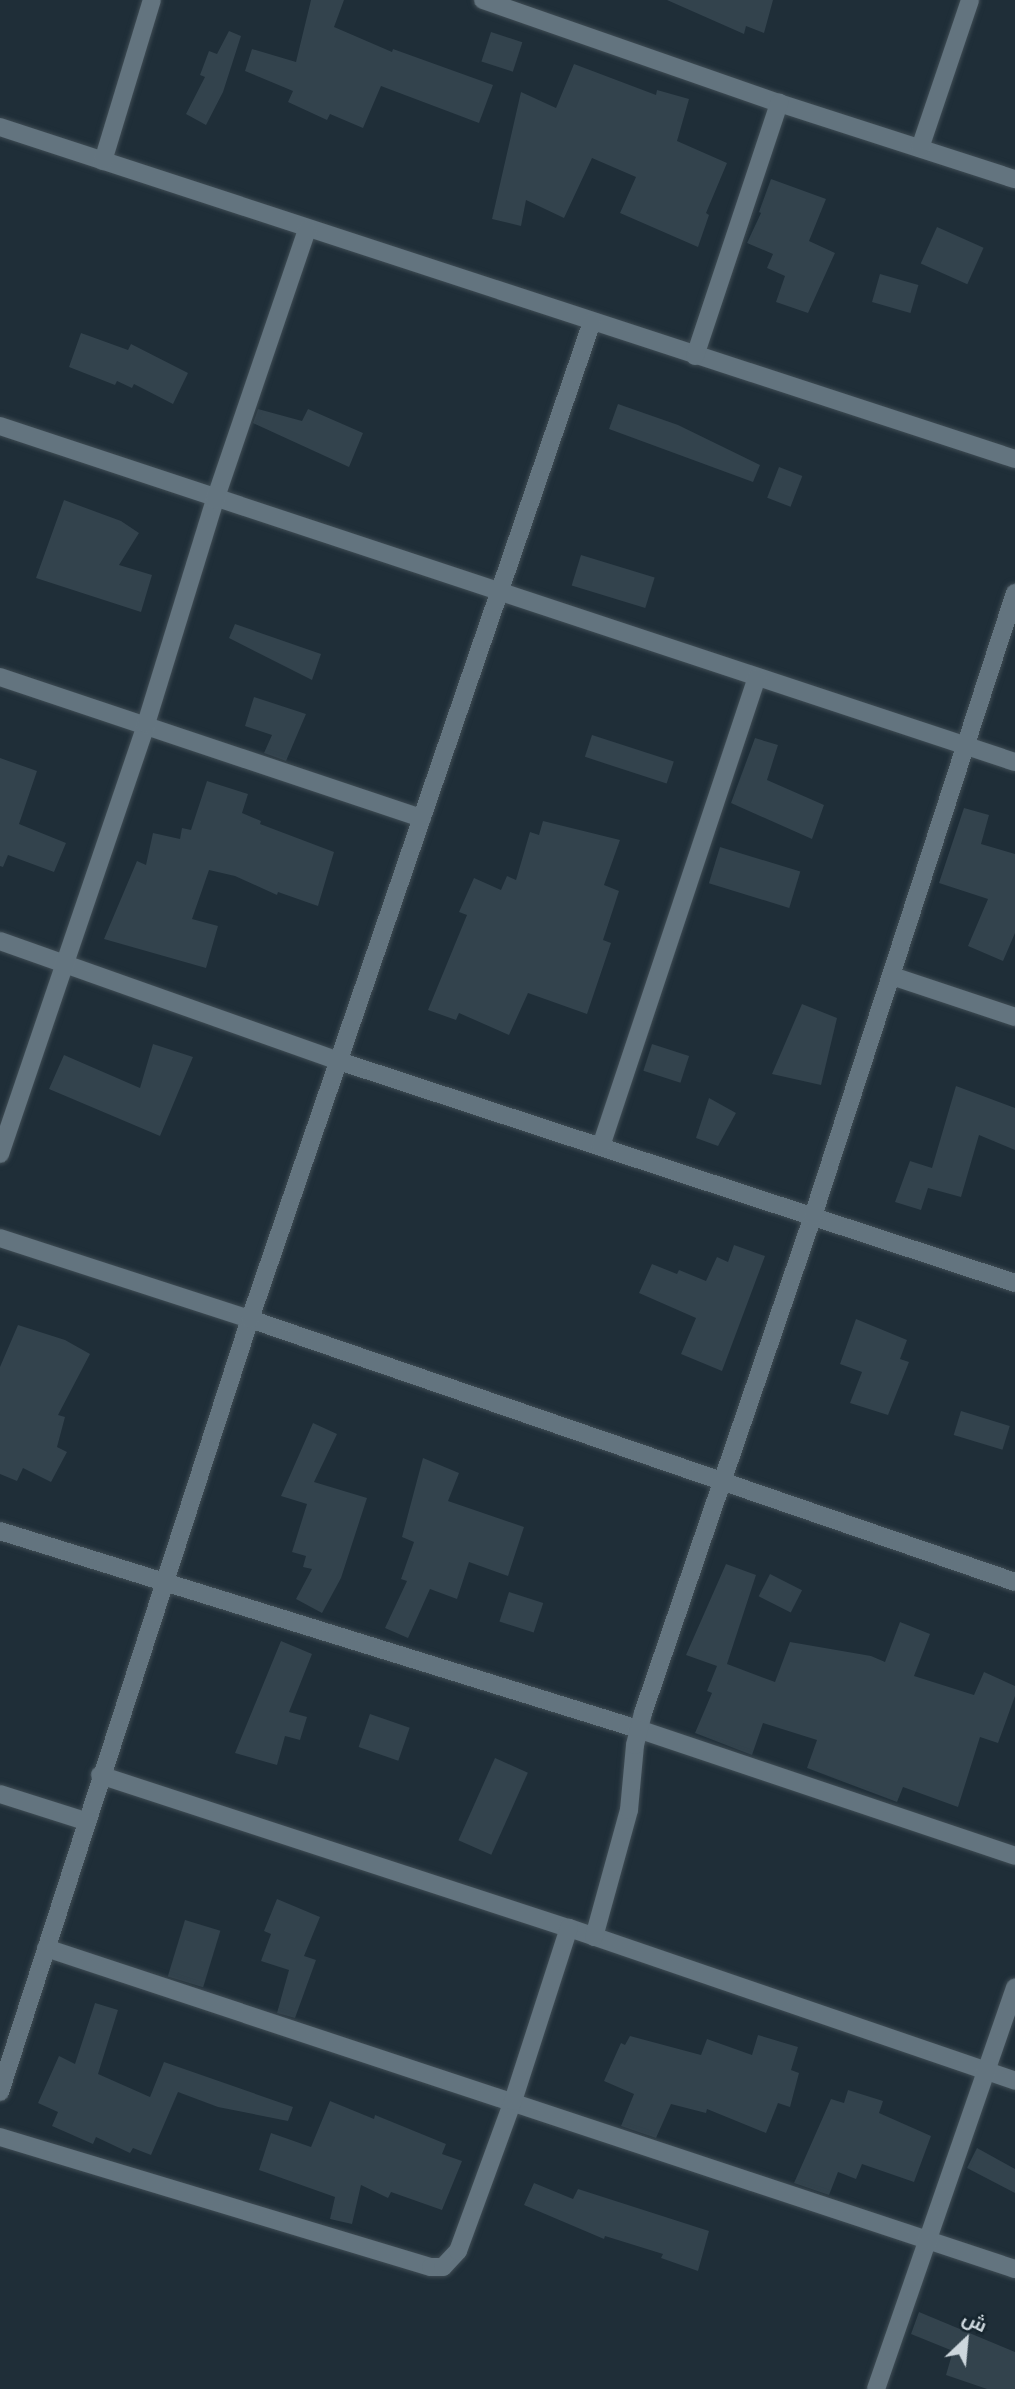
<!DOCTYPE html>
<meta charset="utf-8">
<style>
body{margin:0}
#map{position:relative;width:1015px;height:2389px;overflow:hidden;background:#1f2e38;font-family:Lato,Cairo,sans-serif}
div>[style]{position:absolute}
.building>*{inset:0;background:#33434d;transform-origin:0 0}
.roads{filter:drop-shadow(0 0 2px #3f4c54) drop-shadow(0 0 2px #3f4c54)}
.minor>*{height:18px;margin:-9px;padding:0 9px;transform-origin:9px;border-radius:9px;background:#63747f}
span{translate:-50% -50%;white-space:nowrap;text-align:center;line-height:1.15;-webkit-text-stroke:5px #16252e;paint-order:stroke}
.north{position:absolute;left:931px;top:2305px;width:70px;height:70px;-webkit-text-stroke:5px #16252e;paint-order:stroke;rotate:26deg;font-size:19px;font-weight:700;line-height:28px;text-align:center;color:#cdd7dd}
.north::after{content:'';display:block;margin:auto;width:24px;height:32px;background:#cdd7dd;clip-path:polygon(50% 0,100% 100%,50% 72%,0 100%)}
</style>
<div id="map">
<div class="building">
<i style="clip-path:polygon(311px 0,344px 0,334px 27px,348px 33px,392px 52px,393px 49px,493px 85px,479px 123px,381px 86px,363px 128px,330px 114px,327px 120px,288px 102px,293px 91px,245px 71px,252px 49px,296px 62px)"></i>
<i style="clip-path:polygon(667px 0,773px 0,764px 33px,746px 26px,744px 34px)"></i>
<i style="clip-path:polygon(229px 31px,241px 36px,223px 92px,206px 125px,186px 114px,205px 77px,200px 75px,209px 51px,217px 54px)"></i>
<i style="left:491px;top:32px;width:33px;height:31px;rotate:18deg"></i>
<i style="clip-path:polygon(574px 64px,656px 95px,657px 90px,689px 99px,677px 141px,727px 163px,706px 213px,709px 215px,698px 247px,620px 213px,636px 177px,592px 158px,564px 218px,526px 200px,521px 226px,492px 219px,521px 92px,556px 108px)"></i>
<i style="clip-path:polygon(771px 179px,826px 199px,809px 241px,835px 253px,808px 313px,776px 302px,785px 276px,767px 268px,773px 254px,747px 243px,761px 213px,759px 212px)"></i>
<i style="left:937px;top:227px;width:51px;height:40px;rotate:24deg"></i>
<i style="left:880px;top:274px;width:40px;height:29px;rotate:16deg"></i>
<i style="clip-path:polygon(81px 333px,128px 350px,131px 344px,188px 373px,173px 404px,134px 384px,132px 388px,117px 381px,115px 385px,69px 367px)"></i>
<i style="clip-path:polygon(618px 404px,678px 425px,760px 465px,753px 482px,609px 429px)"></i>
<i style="clip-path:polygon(258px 409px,302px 421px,308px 409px,363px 433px,349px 467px,253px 423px)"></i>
<i style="left:779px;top:467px;width:25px;height:33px;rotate:21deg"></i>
<i style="clip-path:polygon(64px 500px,121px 521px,139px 533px,119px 565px,152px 575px,141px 612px,36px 578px)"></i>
<i style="left:581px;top:555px;width:77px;height:32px;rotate:17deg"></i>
<i style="clip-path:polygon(235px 624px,321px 654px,312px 680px,229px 638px)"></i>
<i style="clip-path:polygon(254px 697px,306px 714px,286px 761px,264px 753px,272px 735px,245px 726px)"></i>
<i style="left:592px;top:735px;width:86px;height:23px;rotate:18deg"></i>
<i style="clip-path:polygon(755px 738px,778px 745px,767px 780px,824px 805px,812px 839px,731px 803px)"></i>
<i style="clip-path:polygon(0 758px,37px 771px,19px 824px,66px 843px,54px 872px,8px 855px,3px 867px,0 866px)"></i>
<i style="clip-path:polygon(207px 781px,248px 794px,242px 813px,261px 821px,260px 824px,334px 852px,318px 906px,278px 892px,277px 895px,235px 876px,209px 870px,192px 919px,218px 926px,206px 968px,104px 939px,137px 861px,146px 865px,153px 833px,180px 839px,182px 828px,191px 830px)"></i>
<i style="clip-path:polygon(964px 808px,989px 815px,981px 844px,1015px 854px,1015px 933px,1003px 961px,968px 946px,988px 899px,939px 883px)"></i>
<i style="clip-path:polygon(543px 821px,620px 840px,604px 885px,619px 891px,603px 940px,611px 943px,587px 1014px,528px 993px,509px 1035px,459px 1013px,456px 1020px,428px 1010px,467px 915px,459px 912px,474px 878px,501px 890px,507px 876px,516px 880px,530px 832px,539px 835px)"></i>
<i style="left:720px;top:847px;width:84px;height:38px;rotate:17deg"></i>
<i style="clip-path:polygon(802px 1004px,837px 1018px,821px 1085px,772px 1074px)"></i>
<i style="clip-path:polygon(153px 1044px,193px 1057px,160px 1136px,49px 1089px,64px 1055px,140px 1088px)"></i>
<i style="left:652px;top:1044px;width:39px;height:28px;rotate:18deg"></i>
<i style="clip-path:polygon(956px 1086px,1015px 1108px,1015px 1150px,979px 1135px,961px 1197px,928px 1188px,921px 1210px,895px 1202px,910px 1161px,932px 1168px)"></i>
<i style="clip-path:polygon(709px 1098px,736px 1113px,718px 1146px,696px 1138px)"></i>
<i style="clip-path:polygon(734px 1245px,765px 1256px,722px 1371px,681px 1354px,696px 1318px,639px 1293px,652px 1264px,677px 1274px,679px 1270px,706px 1281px,717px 1257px,728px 1262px)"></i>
<i style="clip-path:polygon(856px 1319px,907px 1340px,900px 1359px,909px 1362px,888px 1415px,850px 1403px,862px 1372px,840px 1364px)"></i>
<i style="clip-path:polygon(18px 1325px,65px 1340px,90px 1354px,58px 1415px,65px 1417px,57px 1447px,67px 1452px,51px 1482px,23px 1468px,17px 1481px,0 1474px,0 1367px)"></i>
<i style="left:961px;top:1411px;width:51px;height:25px;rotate:17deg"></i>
<i style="clip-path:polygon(313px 1423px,337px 1434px,314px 1482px,367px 1498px,341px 1578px,322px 1613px,296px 1599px,312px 1569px,303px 1567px,306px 1556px,292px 1552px,307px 1504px,281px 1496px)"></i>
<i style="clip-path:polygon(423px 1458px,459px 1473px,448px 1501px,524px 1527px,508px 1576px,469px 1562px,457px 1599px,430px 1589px,408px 1638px,385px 1628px,407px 1581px,401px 1579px,414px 1542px,402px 1537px)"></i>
<i style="clip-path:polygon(726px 1564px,756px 1575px,727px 1664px,775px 1682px,790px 1642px,871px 1656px,885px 1662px,900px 1622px,930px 1634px,914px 1676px,974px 1695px,984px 1672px,1015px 1686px,1015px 1696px,998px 1743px,980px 1737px,958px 1807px,903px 1787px,897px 1802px,807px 1768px,817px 1740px,763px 1723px,752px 1755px,695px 1733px,712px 1693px,707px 1691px,717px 1666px,686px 1655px)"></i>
<i style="left:770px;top:1574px;width:36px;height:25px;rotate:27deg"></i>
<i style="left:509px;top:1592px;width:36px;height:31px;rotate:18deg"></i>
<i style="clip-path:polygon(281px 1641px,312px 1654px,289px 1712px,307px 1717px,300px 1740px,285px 1736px,277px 1765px,235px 1753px)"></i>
<i style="left:370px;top:1714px;width:42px;height:35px;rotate:19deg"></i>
<i style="left:495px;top:1758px;width:36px;height:90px;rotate:24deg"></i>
<i style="clip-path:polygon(277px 1899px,320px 1917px,304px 1956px,316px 1960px,295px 2018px,277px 2013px,289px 1970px,261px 1961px,271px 1934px,264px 1931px)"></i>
<i style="left:185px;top:1920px;width:37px;height:59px;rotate:17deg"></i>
<i style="clip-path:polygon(95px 2003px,118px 2010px,98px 2074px,150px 2097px,164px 2062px,293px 2107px,288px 2121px,218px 2107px,178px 2092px,151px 2155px,133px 2148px,130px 2153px,96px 2137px,93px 2144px,52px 2126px,58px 2112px,38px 2103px,59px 2056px,75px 2064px)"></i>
<i style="clip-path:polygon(758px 2035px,798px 2047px,791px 2070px,799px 2073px,790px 2107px,778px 2103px,766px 2133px,707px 2109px,706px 2113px,671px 2104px,656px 2138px,621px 2126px,634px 2094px,604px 2081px,621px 2043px,625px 2045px,630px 2036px,701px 2055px,707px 2039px,752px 2055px)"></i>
<i style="clip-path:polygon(848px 2090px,883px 2101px,879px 2113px,931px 2136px,914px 2182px,862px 2164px,856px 2179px,838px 2172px,829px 2195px,794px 2183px,831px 2099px,844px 2103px)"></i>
<i style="clip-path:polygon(330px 2101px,374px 2119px,375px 2115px,446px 2144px,442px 2154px,462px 2161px,442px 2210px,391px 2192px,388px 2198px,361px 2185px,352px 2224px,330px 2219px,335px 2197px,259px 2170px,271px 2133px,311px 2147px)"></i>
<i style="clip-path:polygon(977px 2148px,1015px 2169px,1015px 2193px,967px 2168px)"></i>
<i style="clip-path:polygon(534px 2183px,573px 2199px,578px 2189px,709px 2231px,698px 2271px,661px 2258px,663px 2254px,605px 2236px,604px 2239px,524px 2205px)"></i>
<i style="clip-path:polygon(919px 2312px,1015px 2352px,1015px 2389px,987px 2389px,946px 2375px,953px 2351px,911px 2334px)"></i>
</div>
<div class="roads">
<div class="minor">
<i style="left:483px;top:0;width:313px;rotate:19.2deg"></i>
<i style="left:779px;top:103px;width:248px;rotate:17.9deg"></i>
<i style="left:0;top:127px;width:1068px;rotate:18.11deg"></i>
<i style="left:920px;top:148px;width:156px;rotate:-71.3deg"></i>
<i style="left:103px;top:161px;width:168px;rotate:-73.1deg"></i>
<i style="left:695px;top:356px;width:267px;rotate:-71.6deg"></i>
<i style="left:0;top:426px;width:1069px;rotate:18.32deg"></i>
<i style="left:0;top:677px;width:445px;rotate:18.5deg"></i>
<i style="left:0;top:941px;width:360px;rotate:19.5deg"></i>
<i style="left:339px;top:1061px;width:712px;rotate:18.18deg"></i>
<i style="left:892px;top:976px;width:130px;rotate:18.4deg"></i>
<i style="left:601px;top:1146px;width:493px;rotate:-71.6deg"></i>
<i style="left:0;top:1154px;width:454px;rotate:-71.2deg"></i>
<i style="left:146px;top:724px;width:234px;rotate:-72.9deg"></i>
<i style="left:215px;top:500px;width:285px;rotate:-71.2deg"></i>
<i style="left:0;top:1238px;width:263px;rotate:18deg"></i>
<i style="left:250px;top:1319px;width:809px;rotate:18.97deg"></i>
<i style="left:0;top:1531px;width:668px;rotate:17.24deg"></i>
<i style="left:638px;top:1729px;width:398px;rotate:18.6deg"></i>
<i style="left:100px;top:1775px;width:493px;rotate:18.1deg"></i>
<i style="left:569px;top:1928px;width:472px;rotate:18.9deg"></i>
<i style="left:0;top:1794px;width:89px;rotate:17.6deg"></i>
<i style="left:594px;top:1937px;width:132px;rotate:-74.6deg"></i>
<i style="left:629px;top:1810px;width:65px;rotate:-84.7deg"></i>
<i style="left:635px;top:1745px;width:33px;rotate:-76deg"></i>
<i style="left:643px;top:1713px;width:525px;rotate:-71.12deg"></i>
<i style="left:813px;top:1216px;width:655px;rotate:-72.04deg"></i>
<i style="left:46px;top:1948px;width:1021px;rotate:18.33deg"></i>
<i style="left:0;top:2092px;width:812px;rotate:-72.08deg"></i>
<i style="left:250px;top:1319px;width:1054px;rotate:-71.07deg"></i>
<i style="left:0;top:2137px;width:450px;rotate:16.8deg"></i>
<i style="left:431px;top:2267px;width:12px"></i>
<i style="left:443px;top:2267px;width:22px;rotate:-47deg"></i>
<i style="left:458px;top:2251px;width:160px;rotate:-69.9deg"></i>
<i style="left:513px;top:2101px;width:182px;rotate:-72.1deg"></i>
<i style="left:876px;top:2389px;width:425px;rotate:-70.9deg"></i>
</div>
</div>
<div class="north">ش</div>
</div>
